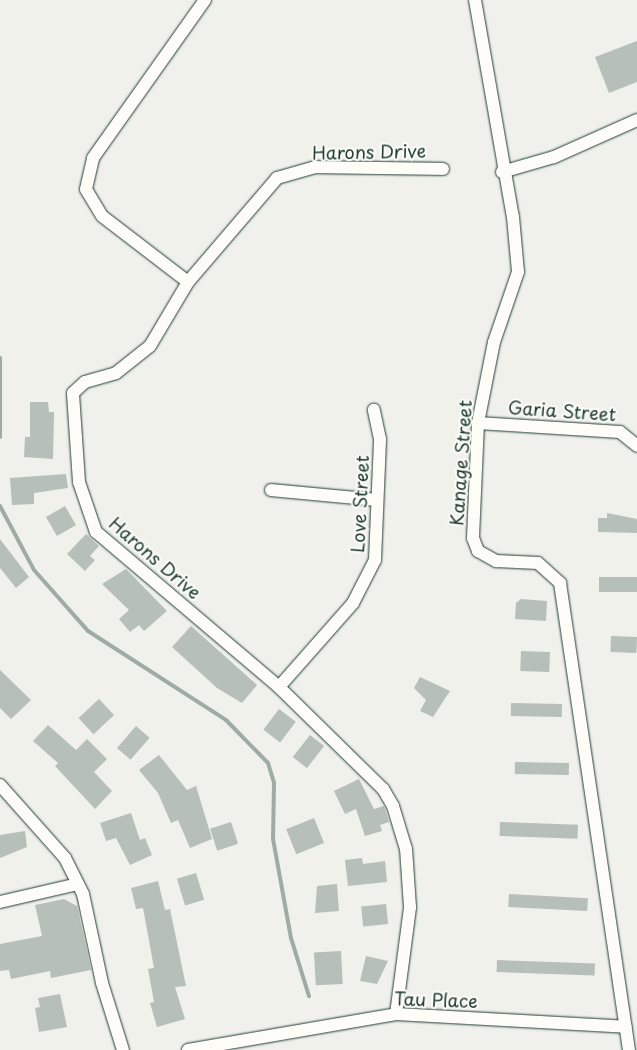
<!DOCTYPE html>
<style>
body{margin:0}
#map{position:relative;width:637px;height:1050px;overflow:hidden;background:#f0f1eb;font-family:"Playpen Sans",sans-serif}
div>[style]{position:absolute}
.stream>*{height:4px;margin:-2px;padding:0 2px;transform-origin:2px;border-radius:2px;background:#9faca4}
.building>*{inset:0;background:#b6bfb8;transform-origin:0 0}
.roads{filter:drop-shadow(0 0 1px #1f3d34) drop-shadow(0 0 1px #1f3d34)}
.street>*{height:12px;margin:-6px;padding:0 6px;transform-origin:6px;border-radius:6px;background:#fdfcf7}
span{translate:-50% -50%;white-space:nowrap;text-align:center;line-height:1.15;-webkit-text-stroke:4px #fdfcf7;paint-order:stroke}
.street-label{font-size:18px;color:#1f3d34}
</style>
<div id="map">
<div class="stream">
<i style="left:0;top:358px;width:79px;rotate:90deg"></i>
<i style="left:0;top:506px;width:72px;rotate:62deg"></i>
<i style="left:34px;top:570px;width:81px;rotate:48.5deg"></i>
<i style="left:88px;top:631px;width:164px;rotate:32.8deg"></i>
<i style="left:226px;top:720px;width:60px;rotate:45.7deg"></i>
<i style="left:268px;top:763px;width:21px;rotate:73deg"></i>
<i style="left:274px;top:783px;width:56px;rotate:91deg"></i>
<i style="left:273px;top:839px;width:101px;rotate:79.7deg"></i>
<i style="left:291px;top:938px;width:61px;rotate:72.8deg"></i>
</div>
<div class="building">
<i style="clip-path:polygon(637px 41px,637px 82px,609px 93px,595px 57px)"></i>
<i style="clip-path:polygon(30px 402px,48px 402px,49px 412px,54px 412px,53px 459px,24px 457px,25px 437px,30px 437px)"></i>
<i style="clip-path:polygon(66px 474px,68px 488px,34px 493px,34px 504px,12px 505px,10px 478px)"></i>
<i style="left:65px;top:506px;width:22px;height:22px;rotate:60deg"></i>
<i style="clip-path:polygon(607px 513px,637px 519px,637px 533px,598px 532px,598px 518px,607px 518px)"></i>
<i style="clip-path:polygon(86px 534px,99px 546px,90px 556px,95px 560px,85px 571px,67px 554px)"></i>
<i style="clip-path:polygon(0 539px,29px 577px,16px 588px,0 568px)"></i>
<i style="clip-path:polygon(126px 569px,167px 611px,144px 631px,139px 625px,130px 632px,119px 619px,129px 610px,102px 584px)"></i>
<i style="left:599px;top:577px;width:38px;height:15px"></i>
<i style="clip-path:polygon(521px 599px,547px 601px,546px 621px,515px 619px,516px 603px)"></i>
<i style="clip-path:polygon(191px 626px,257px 685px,242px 703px,217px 688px,172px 647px)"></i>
<i style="left:611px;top:636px;width:26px;height:16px;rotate:2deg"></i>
<i style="left:521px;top:651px;width:29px;height:20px;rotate:2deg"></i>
<i style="clip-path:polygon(0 670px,31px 700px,11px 719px,0 708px)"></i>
<i style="clip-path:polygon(420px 677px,450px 691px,433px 717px,420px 711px,426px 700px,414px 688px)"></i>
<i style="left:99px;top:699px;width:22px;height:28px;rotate:47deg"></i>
<i style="left:511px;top:703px;width:51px;height:13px;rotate:1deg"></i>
<i style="left:279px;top:709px;width:21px;height:26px;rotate:37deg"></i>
<i style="clip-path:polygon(48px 725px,76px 750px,87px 739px,107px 759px,94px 772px,112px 791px,95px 809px,55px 766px,58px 763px,33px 741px)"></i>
<i style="left:136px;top:726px;width:18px;height:29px;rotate:41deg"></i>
<i style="left:310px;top:735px;width:18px;height:28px;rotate:38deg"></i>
<i style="clip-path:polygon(159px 755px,187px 790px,196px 786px,212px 839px,190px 848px,178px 820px,171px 823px,158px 793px,139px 770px)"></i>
<i style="left:515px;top:762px;width:54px;height:12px;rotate:1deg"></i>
<i style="clip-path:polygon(359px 779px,374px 809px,384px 806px,389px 822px,380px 825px,382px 831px,365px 836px,356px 809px,345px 814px,334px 791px)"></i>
<i style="clip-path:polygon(131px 813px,140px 840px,145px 838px,152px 855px,130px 865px,116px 838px,106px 841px,100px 823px)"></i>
<i style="left:314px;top:818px;width:27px;height:30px;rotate:68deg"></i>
<i style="left:231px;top:822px;width:23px;height:22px;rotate:72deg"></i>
<i style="left:500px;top:822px;width:78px;height:14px;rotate:2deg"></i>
<i style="clip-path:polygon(25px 831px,27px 847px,0 858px,0 835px)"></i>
<i style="clip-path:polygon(362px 858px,363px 864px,385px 861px,387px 882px,348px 886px,345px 860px)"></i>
<i style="left:196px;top:873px;width:28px;height:20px;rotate:73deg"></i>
<i style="clip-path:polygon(158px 881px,165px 910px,170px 909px,186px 986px,175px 987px,185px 1019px,157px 1027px,150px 1003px,154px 1002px,148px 969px,154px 968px,143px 908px,136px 909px,131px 888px)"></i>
<i style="clip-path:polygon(337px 884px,339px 911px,315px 913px,317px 886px)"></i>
<i style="left:509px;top:894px;width:79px;height:13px;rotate:3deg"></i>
<i style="clip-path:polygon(64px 899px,77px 906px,91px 970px,51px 978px,50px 971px,11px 979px,9px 970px,0 971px,0 944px,42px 936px,35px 905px)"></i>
<i style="left:386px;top:904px;width:20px;height:25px;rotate:84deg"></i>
<i style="left:341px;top:951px;width:33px;height:27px;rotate:87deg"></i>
<i style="clip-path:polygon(366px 956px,388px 961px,377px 984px,360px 981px)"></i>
<i style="left:497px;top:960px;width:98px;height:12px;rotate:2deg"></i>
<i style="clip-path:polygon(60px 994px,67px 1027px,39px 1032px,35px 1008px,40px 1007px,38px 998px)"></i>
</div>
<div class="roads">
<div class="street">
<i style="left:475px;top:0;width:220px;rotate:80.1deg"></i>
<i style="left:513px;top:217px;width:55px;rotate:84.8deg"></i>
<i style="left:518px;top:272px;width:74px;rotate:108.9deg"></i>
<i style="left:494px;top:342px;width:83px;rotate:101.2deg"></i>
<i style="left:478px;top:423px;width:115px;rotate:92.5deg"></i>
<i style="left:473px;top:538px;width:14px;rotate:69deg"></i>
<i style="left:478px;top:551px;width:21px;rotate:29deg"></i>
<i style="left:496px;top:561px;width:42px;rotate:2.7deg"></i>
<i style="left:538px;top:563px;width:30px;rotate:42deg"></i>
<i style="left:560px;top:583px;width:472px;rotate:81.6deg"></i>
<i style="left:502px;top:172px;width:54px;rotate:-16.1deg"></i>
<i style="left:554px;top:157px;width:91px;rotate:-24deg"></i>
<i style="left:188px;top:282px;width:108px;rotate:-142.5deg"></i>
<i style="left:102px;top:216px;width:31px;rotate:-121deg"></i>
<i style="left:86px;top:189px;width:32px;rotate:-77deg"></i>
<i style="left:93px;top:158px;width:194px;rotate:-54.7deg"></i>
<i style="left:478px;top:423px;width:142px;rotate:3.6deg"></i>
<i style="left:620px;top:432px;width:22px;rotate:39deg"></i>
<i style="left:271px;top:490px;width:106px;rotate:5.4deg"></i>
<i style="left:279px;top:687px;width:112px;rotate:-48.6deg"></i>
<i style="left:353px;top:603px;width:48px;rotate:-62.9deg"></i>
<i style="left:375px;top:560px;width:121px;rotate:-87.6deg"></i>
<i style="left:380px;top:439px;width:30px;rotate:-102deg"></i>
<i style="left:0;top:785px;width:98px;rotate:48.3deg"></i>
<i style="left:65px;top:858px;width:40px;rotate:63.4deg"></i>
<i style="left:83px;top:894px;width:91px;rotate:77.9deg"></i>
<i style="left:102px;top:983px;width:70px;rotate:72.6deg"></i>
<i style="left:0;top:902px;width:80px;rotate:-13deg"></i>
<i style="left:396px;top:1014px;width:108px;rotate:-82.5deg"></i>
<i style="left:410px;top:907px;width:58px;rotate:-93.9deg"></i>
<i style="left:406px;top:849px;width:45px;rotate:-106.8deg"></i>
<i style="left:393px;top:806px;width:20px;rotate:-120deg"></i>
<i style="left:383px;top:789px;width:146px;rotate:-135.6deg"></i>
<i style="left:279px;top:687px;width:240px;rotate:-139.7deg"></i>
<i style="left:96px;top:532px;width:53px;rotate:-108.8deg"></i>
<i style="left:79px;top:482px;width:89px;rotate:-93.9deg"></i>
<i style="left:73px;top:393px;width:16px;rotate:-43deg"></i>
<i style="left:85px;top:382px;width:32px;rotate:-16deg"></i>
<i style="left:116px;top:373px;width:43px;rotate:-38.5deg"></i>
<i style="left:150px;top:346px;width:74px;rotate:-59.3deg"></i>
<i style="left:188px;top:282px;width:137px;rotate:-49.4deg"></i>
<i style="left:277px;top:178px;width:40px;rotate:-16deg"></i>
<i style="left:315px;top:167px;width:128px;rotate:0.9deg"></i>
<i style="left:188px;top:1050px;width:211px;rotate:-9.8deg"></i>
<i style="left:396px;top:1014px;width:230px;rotate:3.2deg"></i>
</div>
</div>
<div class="street-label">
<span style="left:369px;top:152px;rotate:-1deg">Harons Drive</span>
<span style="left:562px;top:411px;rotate:4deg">Garia Street</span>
<span style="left:461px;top:463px;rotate:-86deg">Kanage Street</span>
<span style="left:360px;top:504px;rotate:-87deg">Love Street</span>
<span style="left:155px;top:558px;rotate:41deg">Harons Drive</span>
<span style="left:436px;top:1000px;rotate:2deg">Tau Place</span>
</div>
</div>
